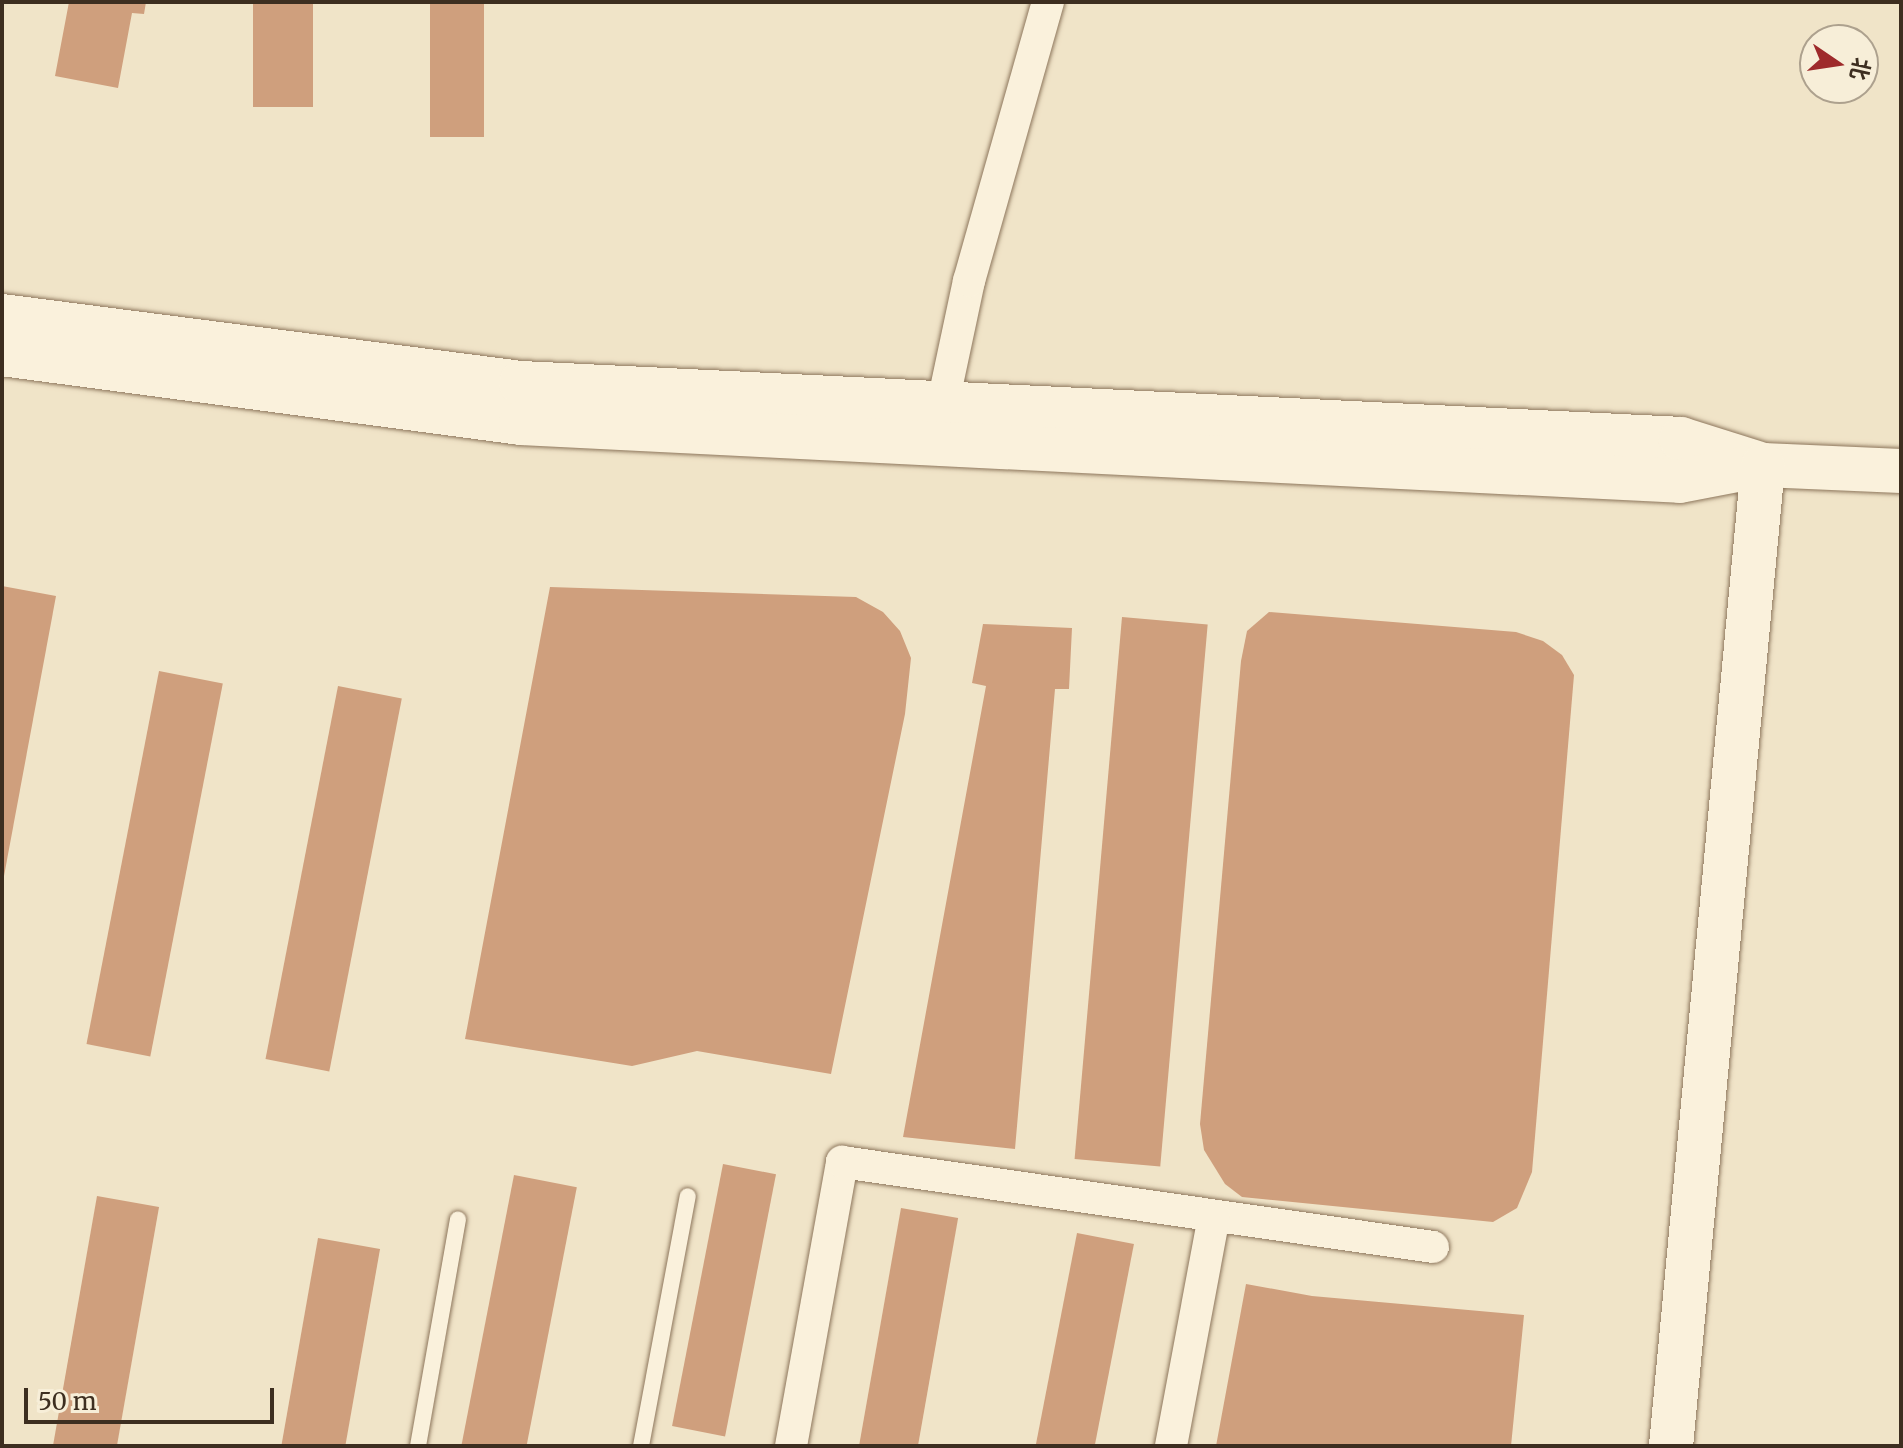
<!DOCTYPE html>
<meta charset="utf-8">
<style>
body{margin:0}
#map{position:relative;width:1903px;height:1448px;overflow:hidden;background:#f0e4c8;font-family:Merriweather,"Noto Sans SC",serif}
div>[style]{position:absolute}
.building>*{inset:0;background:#cf9f7d;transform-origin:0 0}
.roads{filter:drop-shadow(0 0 2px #8d765c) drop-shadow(0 0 2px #8d765c)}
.lane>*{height:16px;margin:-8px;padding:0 8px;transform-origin:8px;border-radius:8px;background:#faf1dc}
.street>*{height:32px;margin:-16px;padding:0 16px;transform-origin:16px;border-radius:16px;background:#faf1dc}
.secondary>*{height:44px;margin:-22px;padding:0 22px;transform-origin:22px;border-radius:22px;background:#faf1dc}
span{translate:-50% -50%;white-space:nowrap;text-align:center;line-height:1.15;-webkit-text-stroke:6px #f7eed8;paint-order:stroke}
.frame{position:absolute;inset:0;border:4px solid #3d2e20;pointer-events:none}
.north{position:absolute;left:1799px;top:24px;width:80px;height:80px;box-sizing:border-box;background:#f7eed8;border:2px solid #ada18e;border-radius:50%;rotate:103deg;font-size:22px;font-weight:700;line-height:32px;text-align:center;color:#3d2e20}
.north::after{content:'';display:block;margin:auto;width:28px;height:36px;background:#9e2a2b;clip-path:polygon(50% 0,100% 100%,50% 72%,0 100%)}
.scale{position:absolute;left:24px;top:1388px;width:250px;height:36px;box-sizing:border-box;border:4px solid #3d2e20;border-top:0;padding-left:10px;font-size:24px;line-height:28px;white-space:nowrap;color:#3d2e20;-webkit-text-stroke:6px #f7eed8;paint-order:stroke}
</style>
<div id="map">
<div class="building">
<i style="clip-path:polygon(69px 2px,146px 2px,144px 14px,132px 13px,118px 88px,55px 76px)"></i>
<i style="left:253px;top:2px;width:60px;height:105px"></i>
<i style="left:430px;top:2px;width:54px;height:135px"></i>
<i style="clip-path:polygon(2px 586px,56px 596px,4px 876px,2px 876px)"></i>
<i style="clip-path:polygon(550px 587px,856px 597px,883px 612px,900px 631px,911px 658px,905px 714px,831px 1074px,697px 1051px,632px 1066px,465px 1039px)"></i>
<i style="clip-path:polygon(1269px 612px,1516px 632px,1543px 641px,1562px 655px,1574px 675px,1532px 1172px,1517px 1208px,1493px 1222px,1242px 1197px,1225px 1184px,1204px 1150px,1200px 1124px,1241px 661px,1247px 631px)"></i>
<i style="left:1122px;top:617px;width:86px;height:544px;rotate:5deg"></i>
<i style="clip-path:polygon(983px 624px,1072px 628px,1069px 689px,1055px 689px,1015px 1149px,903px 1137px,986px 686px,972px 683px)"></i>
<i style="left:159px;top:671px;width:65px;height:380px;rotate:11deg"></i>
<i style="left:338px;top:686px;width:65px;height:380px;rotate:11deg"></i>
<i style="left:723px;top:1164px;width:54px;height:267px;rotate:11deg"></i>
<i style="left:514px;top:1175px;width:64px;height:275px;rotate:11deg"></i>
<i style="left:97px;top:1196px;width:63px;height:254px;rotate:10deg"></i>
<i style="left:901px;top:1208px;width:58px;height:242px;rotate:10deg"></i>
<i style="left:1077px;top:1233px;width:58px;height:217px;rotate:11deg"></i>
<i style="left:318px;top:1238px;width:63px;height:212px;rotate:10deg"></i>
<i style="clip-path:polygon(1246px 1284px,1312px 1296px,1524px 1315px,1511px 1446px,1216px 1446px)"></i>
</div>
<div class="roads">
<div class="lane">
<i style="left:418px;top:1446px;width:230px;rotate:-80deg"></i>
<i style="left:641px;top:1446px;width:254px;rotate:-79.4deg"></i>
</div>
<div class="street">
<i style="left:943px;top:403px;width:125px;rotate:-78deg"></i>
<i style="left:969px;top:281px;width:290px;rotate:-74.2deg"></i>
<i style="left:791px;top:1446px;width:289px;rotate:-79.8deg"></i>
<i style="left:842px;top:1162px;width:597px;rotate:8.18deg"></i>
<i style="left:1171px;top:1446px;width:234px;rotate:-79.4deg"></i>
</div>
<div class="secondary">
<i style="left:2px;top:316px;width:523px;rotate:7.36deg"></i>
<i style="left:521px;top:383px;width:1161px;rotate:2.76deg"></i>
<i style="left:1681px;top:439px;width:80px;rotate:17.5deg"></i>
<i style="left:2px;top:354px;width:524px;rotate:7.57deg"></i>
<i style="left:521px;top:423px;width:1160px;rotate:2.86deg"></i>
<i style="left:1680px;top:481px;width:85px;rotate:-10.9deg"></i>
<i style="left:1763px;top:465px;width:138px;rotate:2.5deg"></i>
<i style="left:1671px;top:1446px;width:985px;rotate:-84.64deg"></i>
</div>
</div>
<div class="frame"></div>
<div class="north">北</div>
<div class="scale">50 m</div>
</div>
